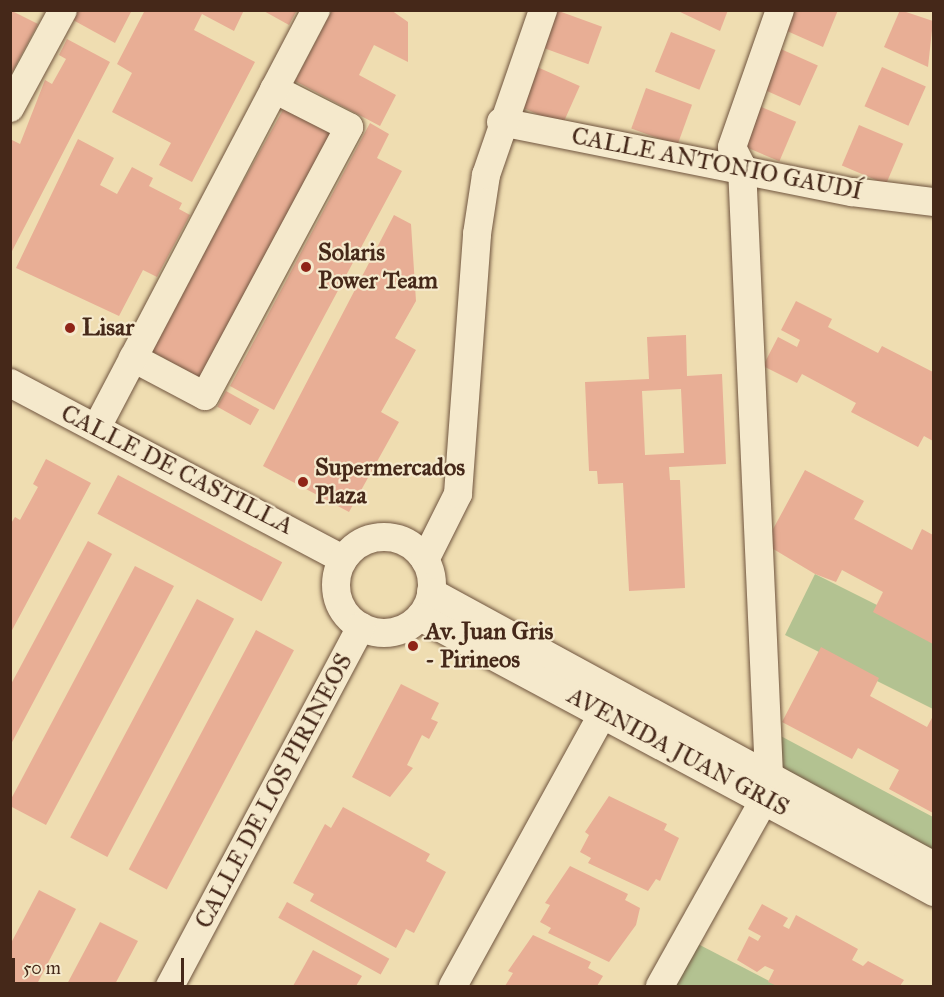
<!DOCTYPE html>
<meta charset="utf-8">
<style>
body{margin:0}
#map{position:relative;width:944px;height:997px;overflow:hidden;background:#efddb1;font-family:"IM FELL Great Primer",serif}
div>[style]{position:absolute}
.green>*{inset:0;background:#b3c291}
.building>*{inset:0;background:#e8ae95;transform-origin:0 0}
.roads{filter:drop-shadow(0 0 2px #70553f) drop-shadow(0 0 2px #70553f)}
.minor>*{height:28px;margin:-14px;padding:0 14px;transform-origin:14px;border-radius:14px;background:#f5e9cc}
.minor>.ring{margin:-14px;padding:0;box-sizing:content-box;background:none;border:28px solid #f5e9cc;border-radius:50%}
.dots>*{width:16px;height:16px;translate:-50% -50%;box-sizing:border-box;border:3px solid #f5e9cc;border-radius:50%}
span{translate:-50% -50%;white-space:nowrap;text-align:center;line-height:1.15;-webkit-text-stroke:4.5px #f5e9cc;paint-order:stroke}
.street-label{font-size:24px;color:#452819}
.poi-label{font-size:24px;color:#452819;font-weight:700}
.left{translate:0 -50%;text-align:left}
.frame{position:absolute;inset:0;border:12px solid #452819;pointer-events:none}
.scale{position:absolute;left:12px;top:958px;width:172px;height:27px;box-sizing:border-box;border:3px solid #452819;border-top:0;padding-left:8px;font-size:18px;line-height:21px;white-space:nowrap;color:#452819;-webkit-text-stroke:4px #f5e9cc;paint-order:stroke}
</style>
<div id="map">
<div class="green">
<i style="clip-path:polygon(815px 574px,933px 633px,933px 709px,785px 635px)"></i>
<i style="clip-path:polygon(775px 733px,933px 817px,933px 855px,776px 771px)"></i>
<i style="clip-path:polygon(696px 943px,779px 986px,673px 986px)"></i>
</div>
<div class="building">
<i style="clip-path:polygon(10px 10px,38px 24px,10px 76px)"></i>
<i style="clip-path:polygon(78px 10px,132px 10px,115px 43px,73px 20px)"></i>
<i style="clip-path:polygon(145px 10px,244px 10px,234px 31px,202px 14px,194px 30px,255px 62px,192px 182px,159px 165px,171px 143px,112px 112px,132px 73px,117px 64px)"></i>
<i style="clip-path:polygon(262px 10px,297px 10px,289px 25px)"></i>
<i style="clip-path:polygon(332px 10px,391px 10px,408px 22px,408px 62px,374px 45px,359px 75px,396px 95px,380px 126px,295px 81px)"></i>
<i style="left:556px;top:10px;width:49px;height:40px;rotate:20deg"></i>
<i style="clip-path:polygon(676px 10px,728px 10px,720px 31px)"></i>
<i style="clip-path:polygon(785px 10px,838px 10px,823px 47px,778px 27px)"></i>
<i style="clip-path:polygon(900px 10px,933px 21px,928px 67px,884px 47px)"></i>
<i style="left:671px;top:32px;width:48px;height:43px;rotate:22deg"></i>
<i style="clip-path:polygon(67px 39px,110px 62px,10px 255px,10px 139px,20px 144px,45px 80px,52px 84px,66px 59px,59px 55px)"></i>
<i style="left:774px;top:46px;width:48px;height:44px;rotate:24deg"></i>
<i style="left:535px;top:66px;width:49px;height:43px;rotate:24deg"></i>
<i style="left:882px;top:67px;width:48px;height:43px;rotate:24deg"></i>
<i style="left:646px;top:88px;width:49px;height:43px;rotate:20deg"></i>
<i style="left:752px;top:103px;width:48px;height:43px;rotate:23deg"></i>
<i style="left:284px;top:108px;width:58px;height:277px;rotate:29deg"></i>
<i style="clip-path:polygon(370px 123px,389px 134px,377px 158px,402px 171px,274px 410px,230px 386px)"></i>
<i style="left:859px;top:125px;width:48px;height:44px;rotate:23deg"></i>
<i style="clip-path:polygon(78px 139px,114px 158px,100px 185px,117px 194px,132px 167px,153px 178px,149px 186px,182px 203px,179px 209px,190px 215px,157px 277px,143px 270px,119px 316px,16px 268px)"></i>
<i style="clip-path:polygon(394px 215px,411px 224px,416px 301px,395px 338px,416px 350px,381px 412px,399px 422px,349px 512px,263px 466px)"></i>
<i style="clip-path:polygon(796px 301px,832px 319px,828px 327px,878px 353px,882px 346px,933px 372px,933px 441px,924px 436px,918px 447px,851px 412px,856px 403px,802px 374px,797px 383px,763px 366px,778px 337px,797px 347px,800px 340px,781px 330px)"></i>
<i style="clip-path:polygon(evenodd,686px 335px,687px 376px,722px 374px,726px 464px,669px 467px,670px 480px,680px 480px,685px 588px,629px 591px,623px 483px,598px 484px,597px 471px,589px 471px,585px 382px,649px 379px,647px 337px,686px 335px,681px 389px,684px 453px,645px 455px,642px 391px,681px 389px)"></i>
<i style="left:226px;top:391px;width:38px;height:18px;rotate:29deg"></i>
<i style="clip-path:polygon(46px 459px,91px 483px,10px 634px,10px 525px,15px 517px,20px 520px,38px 487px,33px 484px)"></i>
<i style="clip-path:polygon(805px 470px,864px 501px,854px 519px,912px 550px,922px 529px,933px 535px,933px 644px,873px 612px,883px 592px,842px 570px,836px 582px,815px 574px,765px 544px)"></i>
<i style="left:118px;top:475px;width:186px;height:44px;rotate:28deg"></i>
<i style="clip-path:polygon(88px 541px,112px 554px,10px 746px,10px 686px)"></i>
<i style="clip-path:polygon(135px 566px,174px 586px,46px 825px,10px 806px,10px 801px)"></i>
<i style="left:197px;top:599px;width:42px;height:270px;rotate:28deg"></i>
<i style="left:256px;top:630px;width:43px;height:271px;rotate:28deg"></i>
<i style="clip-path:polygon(821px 647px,879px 678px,870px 696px,927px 727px,933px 716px,933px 813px,889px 789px,899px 770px,858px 748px,852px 759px,782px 722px)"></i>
<i style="clip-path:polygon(401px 684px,439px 703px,431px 719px,438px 722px,429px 739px,422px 735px,407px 765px,413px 768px,390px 797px,352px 777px)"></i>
<i style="clip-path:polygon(609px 796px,667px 824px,664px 830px,679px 838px,660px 881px,656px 879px,648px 891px,588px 863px,591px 858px,580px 852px,589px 835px,585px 832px)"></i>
<i style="clip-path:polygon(343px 807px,430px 854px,426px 861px,446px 872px,414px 933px,406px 929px,396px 948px,310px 901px,314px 894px,293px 883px,325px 824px,331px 828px)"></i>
<i style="clip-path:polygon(570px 866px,628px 894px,625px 900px,640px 908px,636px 925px,609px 962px,548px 933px,551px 928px,540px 922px,550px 905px,545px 903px)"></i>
<i style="clip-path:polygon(39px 890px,76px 909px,36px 986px,10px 986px,10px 945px)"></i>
<i style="left:287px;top:902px;width:117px;height:18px;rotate:29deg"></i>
<i style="clip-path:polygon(762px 904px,788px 918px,783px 926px,789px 929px,796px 915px,858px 949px,852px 960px,863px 966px,868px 961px,904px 980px,900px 986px,777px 986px,768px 982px,774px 970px,765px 966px,757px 972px,737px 960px,749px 936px,758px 941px,761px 936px,748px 929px)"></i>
<i style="clip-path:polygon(100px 922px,138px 941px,114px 986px,66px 986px)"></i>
<i style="clip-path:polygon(533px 935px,591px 962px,588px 968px,603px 976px,597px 986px,505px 986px,513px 973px,508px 971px)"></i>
<i style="clip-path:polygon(313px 950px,362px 976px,356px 986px,293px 986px)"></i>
</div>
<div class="roads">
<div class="minor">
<i style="left:10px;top:108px;width:111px;rotate:-61.6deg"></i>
<i style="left:501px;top:122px;width:358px;rotate:11.3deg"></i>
<i style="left:852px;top:192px;width:83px;rotate:7deg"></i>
<i style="left:133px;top:358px;width:81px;rotate:27.8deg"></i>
<i style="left:205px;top:396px;width:305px;rotate:-61.8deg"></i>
<i style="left:349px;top:127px;width:84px;rotate:-153.1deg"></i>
<i style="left:10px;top:383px;width:377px;rotate:27.9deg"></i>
<i style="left:97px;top:427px;width:471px;rotate:-62.3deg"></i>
<i class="ring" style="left:336px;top:537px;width:68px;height:68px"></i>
<i style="left:425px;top:560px;width:74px;rotate:-63.4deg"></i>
<i style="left:458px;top:494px;width:261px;rotate:-85.8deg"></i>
<i style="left:477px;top:234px;width:60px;rotate:-81.3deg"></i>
<i style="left:486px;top:175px;width:175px;rotate:-70.9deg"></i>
<i style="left:431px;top:592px;width:573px;rotate:28.58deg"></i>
<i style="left:420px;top:617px;width:583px;rotate:28.15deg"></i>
<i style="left:769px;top:775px;width:609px;rotate:-92.54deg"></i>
<i style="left:742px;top:167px;width:22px;rotate:-117deg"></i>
<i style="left:732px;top:147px;width:145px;rotate:-70.7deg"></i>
<i style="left:170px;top:986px;width:407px;rotate:-62deg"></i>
<i style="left:453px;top:986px;width:311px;rotate:-61.2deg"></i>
<i style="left:660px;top:986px;width:215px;rotate:-60.8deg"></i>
</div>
</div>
<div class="dots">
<i style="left:306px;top:267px;background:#8f2418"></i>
<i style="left:70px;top:328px;background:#8f2418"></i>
<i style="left:303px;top:482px;background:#8f2418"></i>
<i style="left:413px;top:646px;background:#8f2418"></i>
</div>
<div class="street-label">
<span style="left:717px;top:164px;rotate:11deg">CALLE ANTONIO GAUDÍ</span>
<span style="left:177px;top:470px;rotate:27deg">CALLE DE CASTILLA</span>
<span style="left:678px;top:752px;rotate:28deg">AVENIDA JUAN GRIS</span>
<span style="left:274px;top:791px;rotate:-62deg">CALLE DE LOS PIRINEOS</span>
</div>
<div class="poi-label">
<span class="left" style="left:318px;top:267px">Solaris<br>Power Team</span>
<span class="left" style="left:82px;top:328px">Lisar</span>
<span class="left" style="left:315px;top:482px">Supermercados<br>Plaza</span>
<span class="left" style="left:425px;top:646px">Av. Juan Gris<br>- Pirineos</span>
</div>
<div class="frame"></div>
<div class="scale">50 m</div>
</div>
